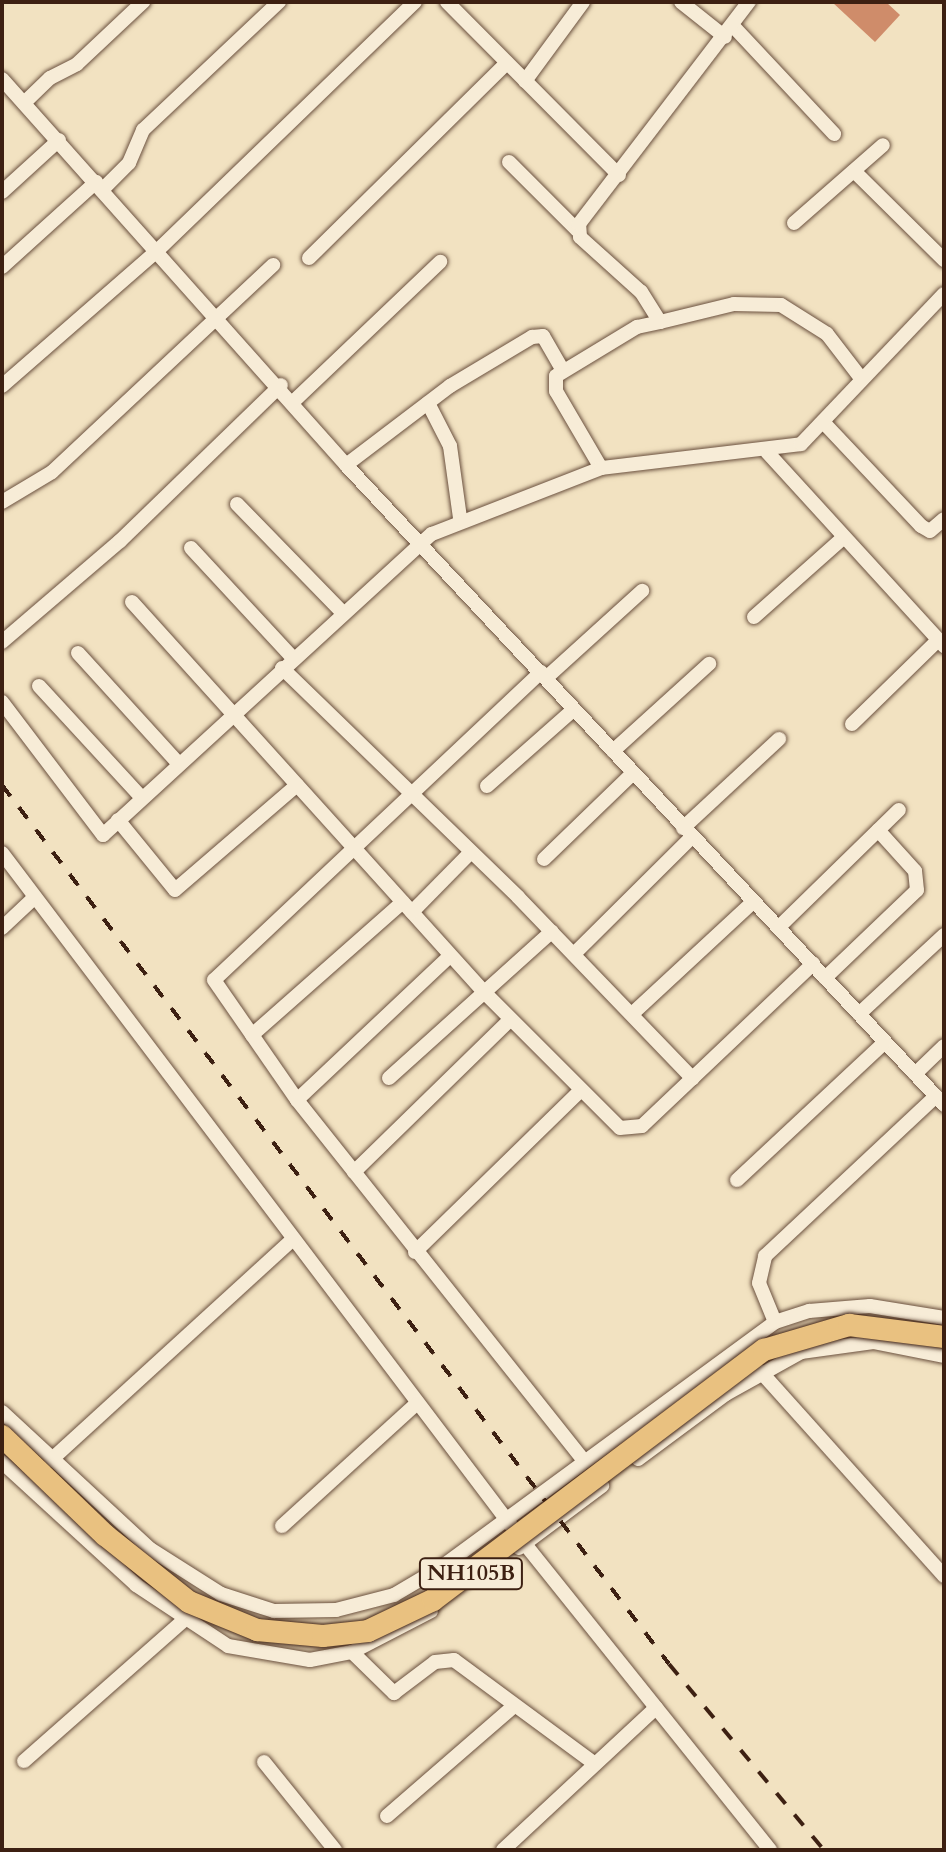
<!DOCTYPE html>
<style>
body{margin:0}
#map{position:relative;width:946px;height:1852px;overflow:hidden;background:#f2e2c1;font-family:Cardo,serif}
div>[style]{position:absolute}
.building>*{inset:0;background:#cf8c6a}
.roads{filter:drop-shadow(0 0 2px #6a503e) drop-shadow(0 0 2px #6a503e)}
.minor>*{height:14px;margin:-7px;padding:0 7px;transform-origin:7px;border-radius:7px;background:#f7ecd7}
.rail>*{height:4px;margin-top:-2px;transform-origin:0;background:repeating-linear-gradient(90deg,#3d2012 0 14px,transparent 0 28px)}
.bridges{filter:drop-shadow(0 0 2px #3d2012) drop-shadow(0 0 2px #3d2012)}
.highway-bridge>*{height:22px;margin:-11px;padding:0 11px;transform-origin:11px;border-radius:11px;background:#e9c180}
span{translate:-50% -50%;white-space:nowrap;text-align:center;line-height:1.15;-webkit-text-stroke:6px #f7ecd7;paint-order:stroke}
.shield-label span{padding:2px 6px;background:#f7ecd7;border:2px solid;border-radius:6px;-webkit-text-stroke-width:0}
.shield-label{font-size:22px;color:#3d2012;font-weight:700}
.frame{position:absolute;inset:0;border:4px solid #3d2012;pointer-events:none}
</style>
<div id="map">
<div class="building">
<i style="clip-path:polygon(832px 2px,886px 2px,900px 15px,875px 42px)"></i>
</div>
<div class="roads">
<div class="minor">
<i style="left:447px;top:2px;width:244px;rotate:45.2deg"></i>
<i style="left:681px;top:2px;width:56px;rotate:38.5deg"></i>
<i style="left:733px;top:26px;width:148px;rotate:46.9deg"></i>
<i style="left:2px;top:79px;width:517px;rotate:48.29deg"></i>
<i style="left:346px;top:465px;width:876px;rotate:46.94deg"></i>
<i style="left:525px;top:81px;width:98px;rotate:-53.7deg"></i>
<i style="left:24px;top:103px;width:36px;rotate:-44deg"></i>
<i style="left:50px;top:78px;width:30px;rotate:-27deg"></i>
<i style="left:77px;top:64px;width:91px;rotate:-43.2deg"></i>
<i style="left:509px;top:162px;width:96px;rotate:45deg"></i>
<i style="left:854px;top:171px;width:127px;rotate:44.7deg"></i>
<i style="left:102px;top:190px;width:38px;rotate:-45deg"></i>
<i style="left:129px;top:163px;width:36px;rotate:-67deg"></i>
<i style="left:143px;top:130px;width:187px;rotate:-43.3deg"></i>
<i style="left:2px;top:192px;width:77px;rotate:-42.4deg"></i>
<i style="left:794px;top:223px;width:118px;rotate:-41.2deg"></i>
<i style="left:309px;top:258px;width:278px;rotate:-44.6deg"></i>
<i style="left:2px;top:267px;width:127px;rotate:-42.1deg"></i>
<i style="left:660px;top:322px;width:76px;rotate:-13.7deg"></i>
<i style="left:734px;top:304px;width:47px;rotate:1.2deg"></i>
<i style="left:781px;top:305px;width:54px;rotate:32.2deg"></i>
<i style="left:827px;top:334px;width:54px;rotate:52.5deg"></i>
<i style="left:2px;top:386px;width:207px;rotate:-41.1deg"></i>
<i style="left:158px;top:250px;width:357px;rotate:-44deg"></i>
<i style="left:294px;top:401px;width:202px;rotate:-43.6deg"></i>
<i style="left:428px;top:403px;width:48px;rotate:62.9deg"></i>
<i style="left:450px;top:446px;width:73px;rotate:82.1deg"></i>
<i style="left:825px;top:424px;width:140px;rotate:46.7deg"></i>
<i style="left:921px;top:526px;width:10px;rotate:29deg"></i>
<i style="left:930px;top:531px;width:18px;rotate:-41deg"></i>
<i style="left:767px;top:452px;width:263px;rotate:47.6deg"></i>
<i style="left:346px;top:465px;width:131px;rotate:-37.2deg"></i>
<i style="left:450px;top:386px;width:96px;rotate:-30.9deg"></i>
<i style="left:532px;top:337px;width:11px;rotate:-5deg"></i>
<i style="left:543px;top:336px;width:38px;rotate:60deg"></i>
<i style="left:601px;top:468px;width:89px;rotate:-120.3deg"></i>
<i style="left:556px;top:391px;width:15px;rotate:-90deg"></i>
<i style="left:556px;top:376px;width:95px;rotate:-31.2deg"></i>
<i style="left:637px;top:327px;width:24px;rotate:-12deg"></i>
<i style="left:660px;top:322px;width:36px;rotate:-122deg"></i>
<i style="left:641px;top:292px;width:82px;rotate:-138deg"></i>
<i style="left:580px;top:237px;width:13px;rotate:-94deg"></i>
<i style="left:579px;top:224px;width:280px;rotate:-52.6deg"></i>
<i style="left:2px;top:502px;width:58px;rotate:-31deg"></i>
<i style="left:52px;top:472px;width:303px;rotate:-43.1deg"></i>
<i style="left:237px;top:504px;width:151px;rotate:45.8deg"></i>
<i style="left:191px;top:548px;width:150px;rotate:47.2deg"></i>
<i style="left:132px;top:602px;width:525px;rotate:47.93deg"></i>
<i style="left:484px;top:992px;width:192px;rotate:45deg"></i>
<i style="left:620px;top:1128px;width:22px;rotate:-5deg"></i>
<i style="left:642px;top:1126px;width:236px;rotate:-43.5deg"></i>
<i style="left:754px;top:617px;width:120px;rotate:-41.6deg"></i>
<i style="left:2px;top:642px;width:155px;rotate:-40.6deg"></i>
<i style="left:120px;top:541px;width:224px;rotate:-44.1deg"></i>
<i style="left:78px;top:653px;width:150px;rotate:47.7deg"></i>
<i style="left:282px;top:668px;width:329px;rotate:44.1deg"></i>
<i style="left:518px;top:897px;width:252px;rotate:46.1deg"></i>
<i style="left:541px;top:672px;width:449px;rotate:136.7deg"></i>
<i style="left:214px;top:980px;width:146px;rotate:55.3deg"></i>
<i style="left:297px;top:1100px;width:460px;rotate:51.5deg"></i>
<i style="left:546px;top:678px;width:130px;rotate:-42.2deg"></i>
<i style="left:39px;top:686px;width:152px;rotate:47.4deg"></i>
<i style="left:2px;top:702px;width:167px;rotate:52.8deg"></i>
<i style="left:103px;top:835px;width:446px;rotate:-42.5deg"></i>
<i style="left:432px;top:534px;width:181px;rotate:-21.3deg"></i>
<i style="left:601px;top:468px;width:201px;rotate:-6.8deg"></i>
<i style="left:801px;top:444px;width:207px;rotate:-46.4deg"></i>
<i style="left:852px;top:724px;width:120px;rotate:-44.3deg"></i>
<i style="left:613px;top:751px;width:130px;rotate:-42.2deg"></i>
<i style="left:487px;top:786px;width:116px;rotate:-41.5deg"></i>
<i style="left:118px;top:820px;width:90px;rotate:50.8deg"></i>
<i style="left:175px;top:890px;width:161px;rotate:-40.7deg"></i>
<i style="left:683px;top:828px;width:131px;rotate:-42.8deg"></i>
<i style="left:2px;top:853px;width:867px;rotate:52.88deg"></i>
<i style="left:525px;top:1544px;width:392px;rotate:51.3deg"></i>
<i style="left:544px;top:859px;width:124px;rotate:-44deg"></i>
<i style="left:412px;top:912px;width:84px;rotate:-45.5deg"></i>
<i style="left:780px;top:926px;width:166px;rotate:-44.3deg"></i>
<i style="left:2px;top:928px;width:45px;rotate:-43.2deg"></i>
<i style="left:574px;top:954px;width:166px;rotate:-44.8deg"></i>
<i style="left:825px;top:978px;width:127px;rotate:-43.7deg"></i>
<i style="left:917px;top:890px;width:19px;rotate:-96deg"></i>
<i style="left:915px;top:871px;width:55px;rotate:-132.1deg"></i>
<i style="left:632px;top:1014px;width:165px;rotate:-42.8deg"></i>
<i style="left:859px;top:1014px;width:116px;rotate:-42.9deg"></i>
<i style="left:252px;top:1035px;width:201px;rotate:-41.4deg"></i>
<i style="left:915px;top:1074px;width:40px;rotate:-44deg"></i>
<i style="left:389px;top:1078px;width:219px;rotate:-42deg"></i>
<i style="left:297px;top:1100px;width:210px;rotate:-43.3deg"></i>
<i style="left:354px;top:1172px;width:218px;rotate:-44.3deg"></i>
<i style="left:737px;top:1180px;width:201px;rotate:-43deg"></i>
<i style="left:415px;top:1252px;width:228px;rotate:-44.3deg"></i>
<i style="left:775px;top:1322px;width:42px;rotate:-112.3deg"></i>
<i style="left:759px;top:1283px;width:28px;rotate:-77deg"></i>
<i style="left:765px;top:1256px;width:234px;rotate:-43.1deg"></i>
<i style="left:761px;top:1372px;width:274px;rotate:48.1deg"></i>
<i style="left:2px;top:1412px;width:202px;rotate:42.8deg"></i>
<i style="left:150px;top:1549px;width:84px;rotate:32.4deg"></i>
<i style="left:221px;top:1594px;width:56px;rotate:17.8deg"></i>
<i style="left:274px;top:1611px;width:62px;rotate:-0.9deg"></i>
<i style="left:336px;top:1610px;width:60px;rotate:-14.5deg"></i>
<i style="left:394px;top:1595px;width:57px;rotate:-30.6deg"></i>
<i style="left:443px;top:1566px;width:412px;rotate:-36.3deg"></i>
<i style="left:775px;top:1322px;width:36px;rotate:-18deg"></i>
<i style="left:809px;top:1311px;width:61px;rotate:-4.7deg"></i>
<i style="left:870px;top:1306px;width:75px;rotate:9.2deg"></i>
<i style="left:638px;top:1459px;width:109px;rotate:-36.5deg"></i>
<i style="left:726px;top:1394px;width:86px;rotate:-29.2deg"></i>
<i style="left:801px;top:1352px;width:73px;rotate:-7.9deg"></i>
<i style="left:873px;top:1342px;width:72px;rotate:11.2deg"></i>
<i style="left:51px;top:1460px;width:328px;rotate:-42.4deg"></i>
<i style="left:2px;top:1462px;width:182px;rotate:42.5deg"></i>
<i style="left:136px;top:1585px;width:110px;rotate:33.5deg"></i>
<i style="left:228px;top:1646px;width:83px;rotate:9.7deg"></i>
<i style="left:310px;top:1660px;width:43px;rotate:-10.8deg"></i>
<i style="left:352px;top:1652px;width:89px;rotate:-27.4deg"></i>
<i style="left:282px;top:1526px;width:183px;rotate:-42.3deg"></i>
<i style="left:519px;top:1548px;width:104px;rotate:-36.8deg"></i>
<i style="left:352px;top:1652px;width:59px;rotate:44.3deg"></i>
<i style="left:394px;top:1693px;width:51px;rotate:-37.1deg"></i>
<i style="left:435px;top:1662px;width:19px;rotate:-6deg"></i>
<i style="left:454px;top:1660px;width:175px;rotate:36.4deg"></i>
<i style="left:24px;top:1761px;width:212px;rotate:-41.4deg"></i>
<i style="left:264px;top:1762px;width:113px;rotate:51.1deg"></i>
<i style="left:387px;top:1816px;width:167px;rotate:-40.9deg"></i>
<i style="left:503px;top:1850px;width:209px;rotate:-42.9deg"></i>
</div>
</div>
<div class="rail">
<i style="left:2px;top:785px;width:1103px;rotate:52.81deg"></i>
<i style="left:669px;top:1664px;width:242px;rotate:50.2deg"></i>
</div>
<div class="bridges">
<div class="highway-bridge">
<i style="left:2px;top:1436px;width:143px;rotate:43.9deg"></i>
<i style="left:105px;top:1535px;width:107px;rotate:38.6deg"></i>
<i style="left:189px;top:1602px;width:74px;rotate:22.4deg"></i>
<i style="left:257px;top:1630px;width:66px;rotate:5.2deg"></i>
<i style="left:323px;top:1636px;width:45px;rotate:-6.3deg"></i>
<i style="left:368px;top:1631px;width:72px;rotate:-25.5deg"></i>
<i style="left:433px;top:1600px;width:415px;rotate:-37.1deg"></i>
<i style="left:764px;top:1350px;width:89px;rotate:-16.4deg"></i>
<i style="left:849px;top:1325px;width:96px;rotate:7.2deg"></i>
</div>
</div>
<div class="shield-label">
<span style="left:471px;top:1574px">NH105B</span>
</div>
<div class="frame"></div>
</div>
